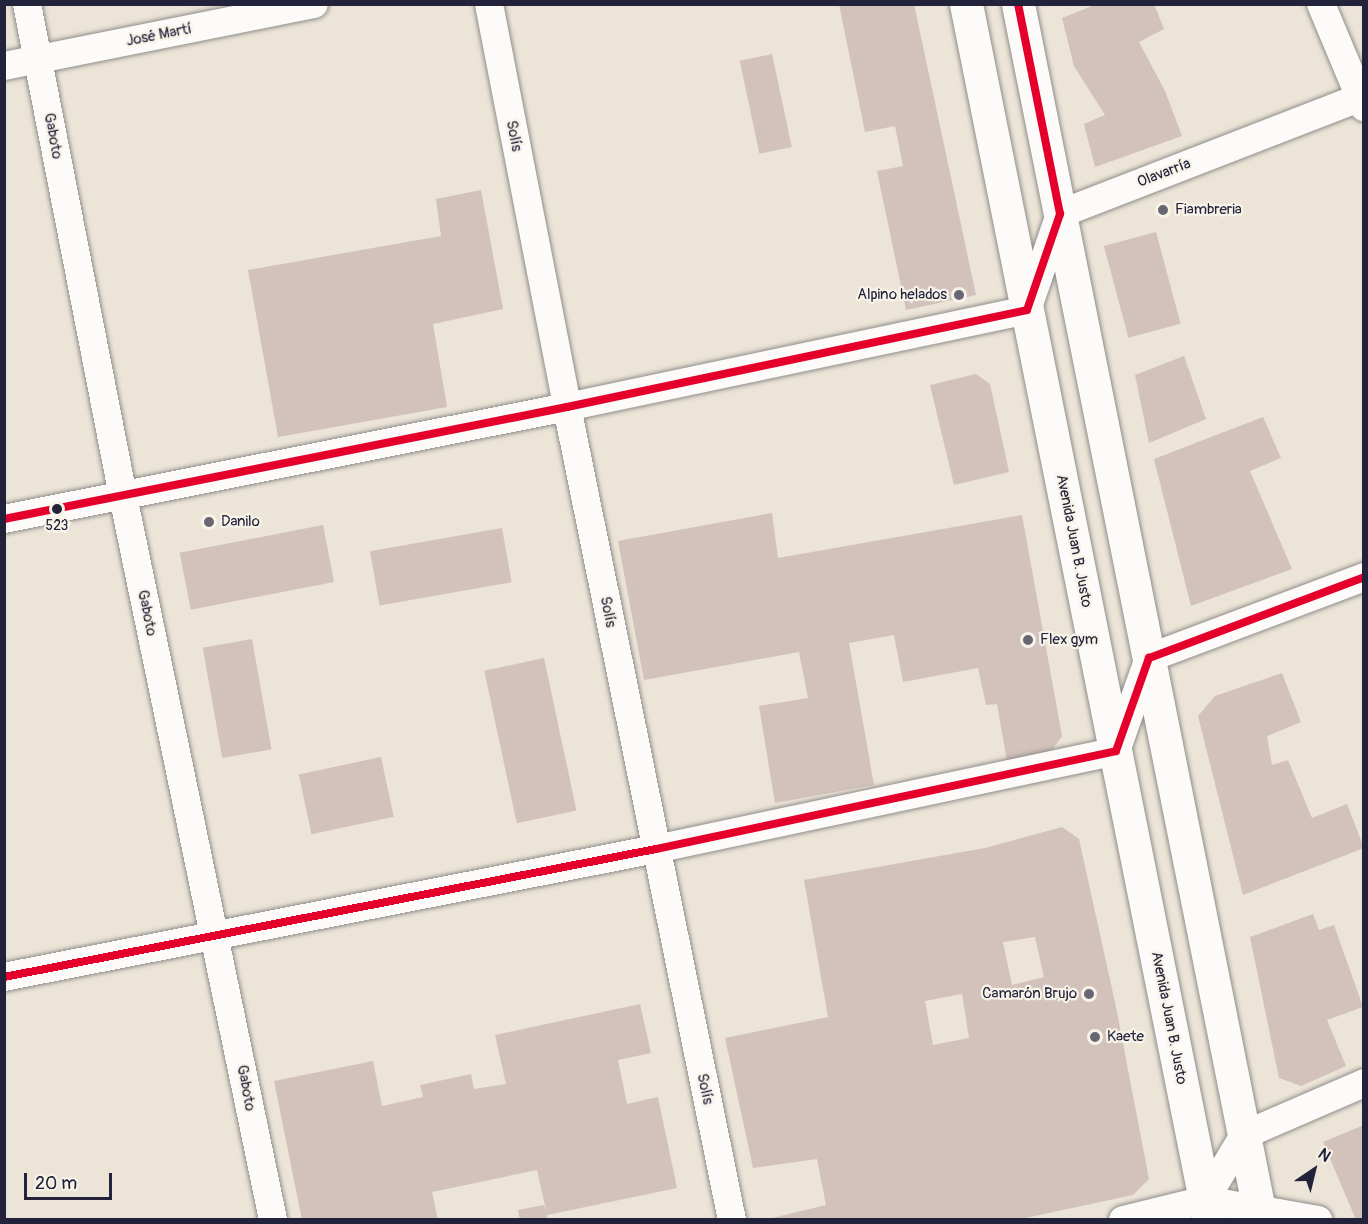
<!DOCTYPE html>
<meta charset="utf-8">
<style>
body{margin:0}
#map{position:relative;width:1368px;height:1224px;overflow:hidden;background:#ebe4d7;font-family:Pangolin,sans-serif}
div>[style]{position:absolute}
.building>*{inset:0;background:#d3c1bb;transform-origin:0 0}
.roads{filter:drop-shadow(0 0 2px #908d8a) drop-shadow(0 0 2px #908d8a)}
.minor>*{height:28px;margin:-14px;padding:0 14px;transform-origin:14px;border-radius:14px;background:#fcfbf9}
.primary>*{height:33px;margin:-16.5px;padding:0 16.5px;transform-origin:16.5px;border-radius:16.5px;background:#fcfbf9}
.bus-1>*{height:8px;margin:-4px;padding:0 4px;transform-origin:4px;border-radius:4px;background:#e4002b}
.dots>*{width:16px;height:16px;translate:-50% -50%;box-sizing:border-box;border:3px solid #f7f3e8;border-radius:50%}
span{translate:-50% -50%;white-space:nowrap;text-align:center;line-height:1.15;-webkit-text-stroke:4.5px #f7f3e8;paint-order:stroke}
.bus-label{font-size:14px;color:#22223b}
.street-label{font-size:15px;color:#22223b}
.poi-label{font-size:15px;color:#22223b}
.left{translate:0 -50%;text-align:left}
.right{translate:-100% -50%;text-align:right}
.frame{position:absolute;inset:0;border:6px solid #22223b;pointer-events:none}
.north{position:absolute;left:1284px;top:1140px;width:60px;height:60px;-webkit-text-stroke:4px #f7f3e8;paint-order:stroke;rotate:35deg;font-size:16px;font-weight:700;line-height:24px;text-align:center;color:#22223b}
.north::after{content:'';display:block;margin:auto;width:21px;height:27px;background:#22223b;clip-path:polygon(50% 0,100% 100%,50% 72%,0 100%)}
.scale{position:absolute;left:24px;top:1173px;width:88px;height:27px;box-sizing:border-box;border:3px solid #22223b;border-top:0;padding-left:8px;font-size:18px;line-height:21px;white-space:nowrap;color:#22223b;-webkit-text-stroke:4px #f7f3e8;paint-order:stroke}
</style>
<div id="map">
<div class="building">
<i style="clip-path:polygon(839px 4px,914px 4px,976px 295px,906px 310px,877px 171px,903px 166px,895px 126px,865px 132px)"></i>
<i style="clip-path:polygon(1097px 4px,1154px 4px,1164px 29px,1139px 42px,1165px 91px,1182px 136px,1095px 167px,1084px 124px,1105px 115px,1074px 66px,1062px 18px)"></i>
<i style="left:772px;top:54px;width:95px;height:33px;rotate:78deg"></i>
<i style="clip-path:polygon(481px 190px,503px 309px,433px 324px,447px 407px,278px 437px,248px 270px,441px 236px,436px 199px)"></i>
<i style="left:1156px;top:232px;width:95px;height:54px;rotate:75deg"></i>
<i style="clip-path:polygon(1184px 356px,1206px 419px,1149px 443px,1135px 375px)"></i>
<i style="clip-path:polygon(976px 374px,990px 384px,1009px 472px,954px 485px,930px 385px)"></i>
<i style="clip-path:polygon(1263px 417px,1281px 458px,1250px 471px,1292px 569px,1191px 606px,1154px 459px)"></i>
<i style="clip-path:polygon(772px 513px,778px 558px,1022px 515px,1062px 736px,1049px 754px,1007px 761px,997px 704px,986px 705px,978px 668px,903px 682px,894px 635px,849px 643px,874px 785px,775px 803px,759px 706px,808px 698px,799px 652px,644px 680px,618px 541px)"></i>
<i style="left:323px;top:525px;width:58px;height:146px;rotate:79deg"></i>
<i style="left:502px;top:528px;width:55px;height:134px;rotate:80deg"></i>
<i style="left:252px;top:639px;width:112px;height:50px;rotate:80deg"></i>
<i style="left:544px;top:658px;width:156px;height:61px;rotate:78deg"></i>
<i style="clip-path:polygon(1282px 673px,1301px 722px,1267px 736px,1272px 765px,1288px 760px,1312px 818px,1347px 804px,1364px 848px,1243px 895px,1198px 716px,1215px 696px)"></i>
<i style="left:381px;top:757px;width:61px;height:84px;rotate:78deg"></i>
<i style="clip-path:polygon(evenodd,1062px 827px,1079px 839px,1116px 1007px,1149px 1179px,1133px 1195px,1016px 1220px,764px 1220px,826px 1205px,817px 1159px,753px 1168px,725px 1038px,828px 1017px,804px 880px,985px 848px,1062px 827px,1035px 937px,1044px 977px,1012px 985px,1003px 942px,1035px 937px,1062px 827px,962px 994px,969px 1038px,933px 1045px,925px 1001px,962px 994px)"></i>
<i style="clip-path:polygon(1313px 914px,1319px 930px,1334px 925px,1363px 1007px,1327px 1020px,1346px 1066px,1301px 1086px,1279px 1078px,1250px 937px)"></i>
<i style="clip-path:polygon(640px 1004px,651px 1053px,618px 1060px,627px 1104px,658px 1097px,677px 1188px,547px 1215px,548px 1220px,520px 1220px,518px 1210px,544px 1205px,547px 1214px,537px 1170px,432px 1192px,438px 1220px,302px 1220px,274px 1081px,373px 1061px,382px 1106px,423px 1097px,420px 1085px,471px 1074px,474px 1089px,506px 1084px,495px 1035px)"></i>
<i style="clip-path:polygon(1364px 1125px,1364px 1220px,1356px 1220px,1323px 1142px)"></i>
</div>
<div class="roads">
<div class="minor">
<i style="left:27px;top:4px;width:501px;rotate:78.96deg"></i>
<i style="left:123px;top:496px;width:739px;rotate:78.29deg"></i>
<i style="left:489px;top:4px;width:410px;rotate:79deg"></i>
<i style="left:567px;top:407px;width:830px;rotate:78.53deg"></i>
<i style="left:1321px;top:4px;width:112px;rotate:67.3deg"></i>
<i style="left:4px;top:66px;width:316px;rotate:-11.3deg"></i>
<i style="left:4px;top:519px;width:574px;rotate:-11.25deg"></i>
<i style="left:567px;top:407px;width:470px;rotate:-11.9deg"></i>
<i style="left:1027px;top:310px;width:102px;rotate:-71deg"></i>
<i style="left:1060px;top:214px;width:326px;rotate:-21.2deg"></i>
<i style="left:4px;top:977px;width:664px;rotate:-11.11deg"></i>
<i style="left:656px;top:849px;width:470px;rotate:-12deg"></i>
<i style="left:1116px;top:751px;width:99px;rotate:-70.5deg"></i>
<i style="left:1149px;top:658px;width:230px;rotate:-20.6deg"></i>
<i style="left:1205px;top:1200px;width:76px;rotate:-59deg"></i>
<i style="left:1244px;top:1135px;width:131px;rotate:-23.4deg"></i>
<i style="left:1123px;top:1220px;width:84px;rotate:-13.7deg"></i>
<i style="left:1205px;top:1200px;width:115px;rotate:10deg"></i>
</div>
<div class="primary">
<i style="left:966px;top:4px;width:1240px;rotate:78.7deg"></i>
<i style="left:1018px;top:4px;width:1240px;rotate:78.7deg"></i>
</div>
</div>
<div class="bus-1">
<i style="left:4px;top:519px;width:574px;rotate:-11.25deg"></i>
<i style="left:567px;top:407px;width:470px;rotate:-11.9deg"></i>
<i style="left:1027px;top:310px;width:102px;rotate:-71deg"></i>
<i style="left:1060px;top:214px;width:214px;rotate:-101.3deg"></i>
<i style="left:4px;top:977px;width:664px;rotate:-11.11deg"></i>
<i style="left:656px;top:849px;width:470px;rotate:-12deg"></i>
<i style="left:1116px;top:751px;width:99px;rotate:-70.5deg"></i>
<i style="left:1149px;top:658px;width:230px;rotate:-20.6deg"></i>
</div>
<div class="dots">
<i style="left:1163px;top:210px;background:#686672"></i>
<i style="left:959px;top:295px;background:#686672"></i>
<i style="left:57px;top:509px;background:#22223b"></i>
<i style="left:209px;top:522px;background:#686672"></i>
<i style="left:1028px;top:640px;background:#686672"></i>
<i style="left:1089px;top:994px;background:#686672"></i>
<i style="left:1095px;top:1037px;background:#686672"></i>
</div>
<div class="bus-label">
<span style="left:57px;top:526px">523</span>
</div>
<div class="street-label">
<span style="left:159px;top:35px;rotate:-11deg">José Martí</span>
<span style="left:53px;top:136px;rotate:79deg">Gaboto</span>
<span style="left:514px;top:136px;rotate:79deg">Solís</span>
<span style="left:1164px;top:173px;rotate:-21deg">Olavarría</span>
<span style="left:1074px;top:541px;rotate:79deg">Avenida Juan B. Justo</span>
<span style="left:608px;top:612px;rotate:79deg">Solís</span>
<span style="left:147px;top:613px;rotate:78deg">Gaboto</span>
<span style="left:1169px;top:1018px;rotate:79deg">Avenida Juan B. Justo</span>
<span style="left:246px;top:1088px;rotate:79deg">Gaboto</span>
<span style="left:705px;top:1089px;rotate:78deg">Solís</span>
</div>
<div class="poi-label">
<span class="left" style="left:1175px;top:210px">Fiambreria</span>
<span class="right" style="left:947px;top:295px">Alpino helados</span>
<span class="left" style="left:221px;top:522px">Danilo</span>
<span class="left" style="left:1040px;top:640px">Flex gym</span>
<span class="right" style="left:1077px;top:994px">Camarón Brujo</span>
<span class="left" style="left:1107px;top:1037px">Kaete</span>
</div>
<div class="frame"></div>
<div class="north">N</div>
<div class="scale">20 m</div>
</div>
